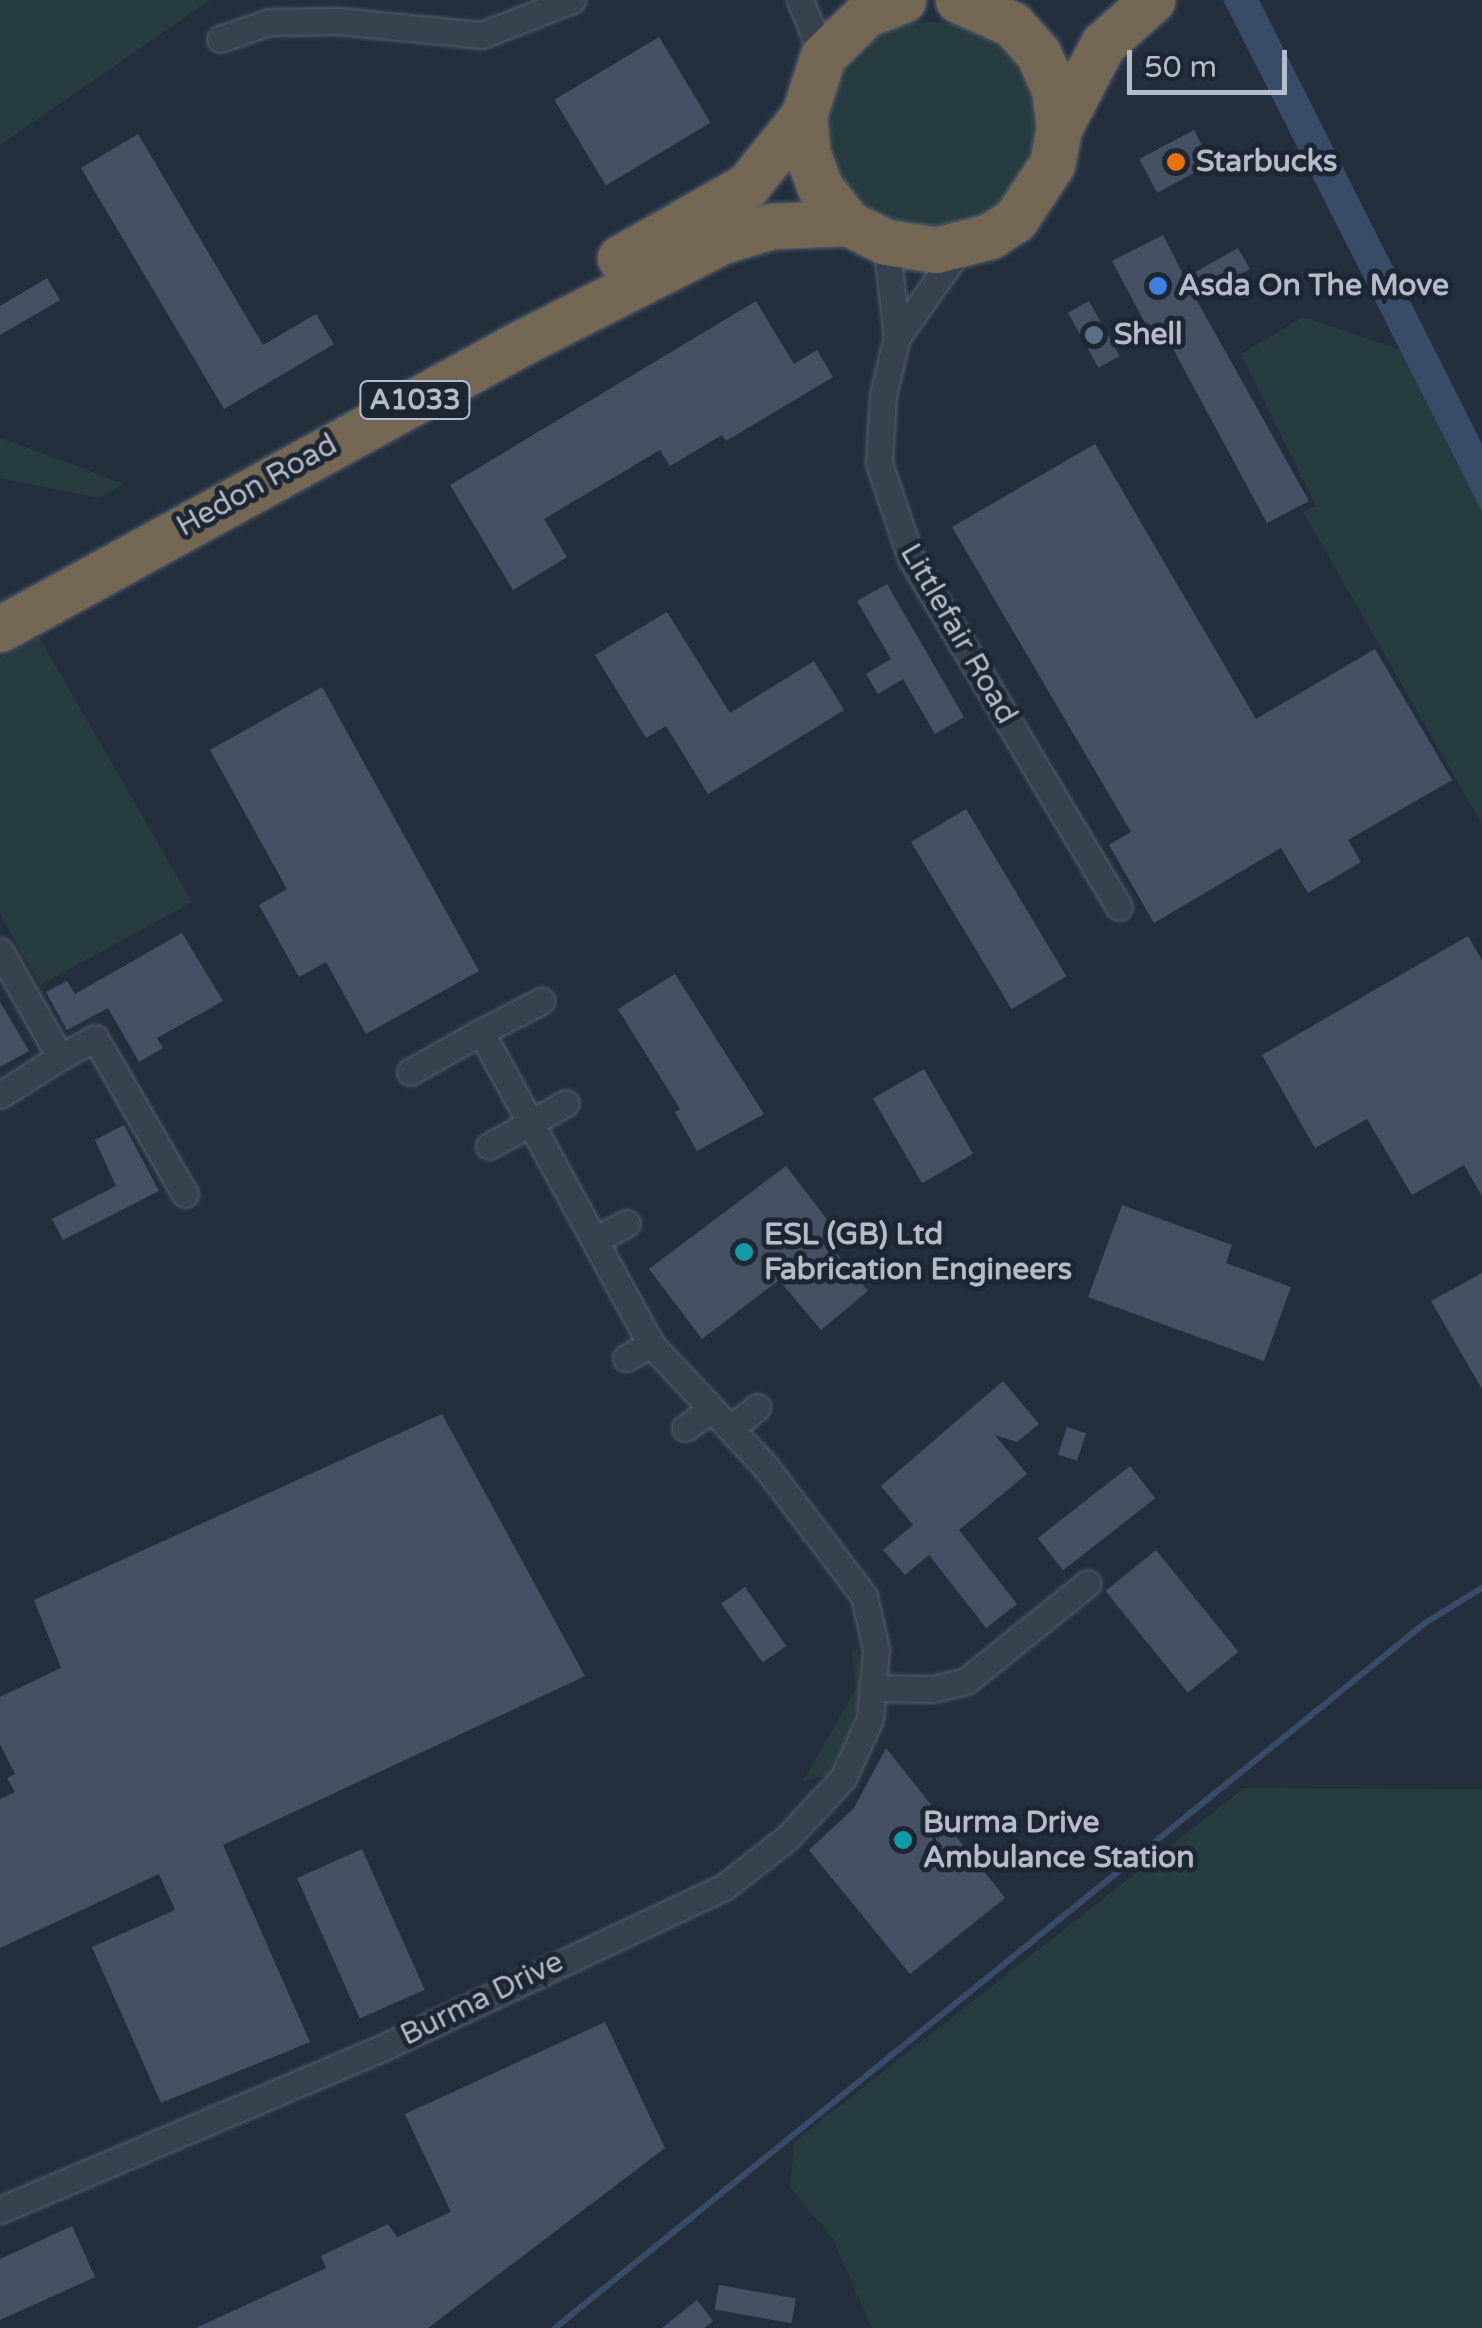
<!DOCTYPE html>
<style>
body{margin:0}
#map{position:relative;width:1482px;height:2328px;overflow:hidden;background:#242f3e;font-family:"Varela Round",sans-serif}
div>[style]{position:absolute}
.green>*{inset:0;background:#263c3f}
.round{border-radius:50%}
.water>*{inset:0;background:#394c67}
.stream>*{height:6px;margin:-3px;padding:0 3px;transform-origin:3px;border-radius:3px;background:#394c67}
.building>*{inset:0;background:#455162;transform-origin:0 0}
.roads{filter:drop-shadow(0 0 2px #565f6c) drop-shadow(0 0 2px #565f6c)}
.street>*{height:25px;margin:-12.5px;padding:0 12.5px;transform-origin:12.5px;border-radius:12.5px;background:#38414e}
.highway>*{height:45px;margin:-22.5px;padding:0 22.5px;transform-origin:22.5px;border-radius:22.5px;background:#746855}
.dots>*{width:28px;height:28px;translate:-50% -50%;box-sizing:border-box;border:5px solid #1d2633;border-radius:50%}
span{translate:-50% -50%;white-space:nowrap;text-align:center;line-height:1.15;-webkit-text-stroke:10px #1d2633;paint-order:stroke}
.shield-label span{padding:2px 8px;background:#1d2633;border:2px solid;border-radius:8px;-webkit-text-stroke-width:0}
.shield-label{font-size:28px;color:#b4bcc9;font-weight:700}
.poi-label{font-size:30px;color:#b4bcc9;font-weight:700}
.left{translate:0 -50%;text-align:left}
.street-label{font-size:30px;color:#b4bcc9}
.scale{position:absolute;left:1127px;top:50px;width:160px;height:45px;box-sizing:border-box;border:5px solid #b4bcc9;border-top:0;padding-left:12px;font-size:30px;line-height:35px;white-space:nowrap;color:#b4bcc9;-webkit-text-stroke:8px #1d2633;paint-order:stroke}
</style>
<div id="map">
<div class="green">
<i style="clip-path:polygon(0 0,210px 0,0 145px)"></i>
<i class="round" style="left:828px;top:22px;width:206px;height:206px"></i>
<i style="clip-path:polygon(1303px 317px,1401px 350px,1482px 512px,1482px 824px,1303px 512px,1316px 506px,1241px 354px)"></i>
<i style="clip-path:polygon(0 438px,42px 453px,124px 484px,99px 498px,0 478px)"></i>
<i style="clip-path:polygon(39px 637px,192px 902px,40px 985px,0 914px,0 658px)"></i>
<i style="clip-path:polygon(858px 1649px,860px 1693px,851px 1730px,826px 1776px,803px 1781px,856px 1689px,852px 1651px)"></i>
<i style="clip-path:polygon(1244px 1788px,1482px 1789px,1482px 2328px,872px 2328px,832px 2237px,790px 2188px,794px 2142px)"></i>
</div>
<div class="water">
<i style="clip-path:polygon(1223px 0,1259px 0,1482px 444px,1482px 512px)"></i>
</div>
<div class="stream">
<i style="left:555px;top:2328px;width:1120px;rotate:-39.02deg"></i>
<i style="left:1425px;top:1623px;width:67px;rotate:-31.6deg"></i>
</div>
<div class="building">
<i style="left:659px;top:37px;width:100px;height:122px;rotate:59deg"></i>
<i style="left:1194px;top:130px;width:38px;height:62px;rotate:62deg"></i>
<i style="clip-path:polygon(138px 134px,263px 345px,316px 314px,334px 344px,224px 409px,81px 168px)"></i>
<i style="clip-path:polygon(1163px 235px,1185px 278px,1238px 248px,1250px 269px,1196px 299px,1309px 501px,1267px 523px,1164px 332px,1153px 338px,1112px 261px)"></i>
<i style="clip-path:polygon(47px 278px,60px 300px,0 335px,0 306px)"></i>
<i style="clip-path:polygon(756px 301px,794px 364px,817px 350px,833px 377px,726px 441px,722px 435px,670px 466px,660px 450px,544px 519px,567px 557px,513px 590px,450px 485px)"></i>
<i style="left:1089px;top:301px;width:63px;height:24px;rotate:61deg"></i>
<i style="clip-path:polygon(1095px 444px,1256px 719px,1375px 649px,1452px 780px,1348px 840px,1361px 862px,1308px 893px,1281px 848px,1154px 923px,1109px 845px,1131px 832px,952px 527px)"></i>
<i style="clip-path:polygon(887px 584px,964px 717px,935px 734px,903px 679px,878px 694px,866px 674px,891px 659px,857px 601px)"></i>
<i style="clip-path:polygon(667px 612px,730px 713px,814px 661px,844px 710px,708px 794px,666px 726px,646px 738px,595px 655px)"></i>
<i style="clip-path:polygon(322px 687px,479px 971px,366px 1034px,326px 962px,299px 977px,259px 905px,287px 889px,210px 750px)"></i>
<i style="left:966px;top:809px;width:195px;height:64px;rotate:59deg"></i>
<i style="clip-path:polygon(182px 933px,223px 1001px,157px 1038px,163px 1048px,139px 1062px,108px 1008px,67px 1030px,46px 992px,67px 981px,75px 994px)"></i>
<i style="clip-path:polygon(1468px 936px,1482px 960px,1482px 1196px,1464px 1165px,1412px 1195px,1367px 1119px,1315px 1148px,1262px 1055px)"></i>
<i style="clip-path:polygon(675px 974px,764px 1114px,697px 1151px,675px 1112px,680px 1109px,618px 1009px)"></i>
<i style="clip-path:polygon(0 1002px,29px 1051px,0 1067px)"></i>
<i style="left:924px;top:1069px;width:98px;height:59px;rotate:60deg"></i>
<i style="clip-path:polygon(124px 1125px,159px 1191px,63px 1240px,52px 1219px,116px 1186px,95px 1140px)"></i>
<i style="clip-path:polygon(786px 1166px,839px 1235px,828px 1243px,868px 1291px,821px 1330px,779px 1280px,702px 1339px,649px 1269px)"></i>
<i style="clip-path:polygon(1122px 1205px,1232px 1245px,1226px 1263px,1291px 1287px,1264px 1361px,1088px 1297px)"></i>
<i style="clip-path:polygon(1482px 1273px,1482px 1389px,1431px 1301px)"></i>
<i style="clip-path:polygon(1003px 1381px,1039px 1424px,1017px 1442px,995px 1435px,1027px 1474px,959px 1530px,1017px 1604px,986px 1628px,929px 1555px,905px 1575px,883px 1550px,913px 1525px,881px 1486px)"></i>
<i style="clip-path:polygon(442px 1414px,585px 1676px,223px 1845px,310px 2042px,161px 2103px,92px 1947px,175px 1910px,159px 1874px,0 1948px,0 1799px,15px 1792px,7px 1778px,15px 1774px,0 1744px,0 1697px,61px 1668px,34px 1600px)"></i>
<i style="left:1067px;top:1427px;width:20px;height:29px;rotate:18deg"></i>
<i style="left:1130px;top:1466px;width:41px;height:117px;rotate:52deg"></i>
<i style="left:1156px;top:1550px;width:131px;height:65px;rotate:51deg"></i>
<i style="left:745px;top:1587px;width:72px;height:29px;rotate:55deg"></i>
<i style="clip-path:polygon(886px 1748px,1005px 1898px,910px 1974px,809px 1850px,854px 1808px)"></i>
<i style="left:362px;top:1849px;width:154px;height:71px;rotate:66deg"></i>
<i style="clip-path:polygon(605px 2022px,665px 2148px,428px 2328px,196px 2328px,326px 2268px,321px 2256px,388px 2224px,397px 2237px,451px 2212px,405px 2114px)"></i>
<i style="clip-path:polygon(72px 2226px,95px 2277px,0 2320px,0 2259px)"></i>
<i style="left:719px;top:2285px;width:78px;height:25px;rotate:10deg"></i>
<i style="clip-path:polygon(697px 2300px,713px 2321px,704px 2328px,662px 2328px)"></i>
</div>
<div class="roads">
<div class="street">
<i style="left:800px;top:0;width:61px;rotate:67.7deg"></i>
<i style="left:220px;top:39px;width:52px;rotate:-19.1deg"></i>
<i style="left:269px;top:22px;width:69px;rotate:-0.8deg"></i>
<i style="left:338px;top:21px;width:145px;rotate:5.6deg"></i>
<i style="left:482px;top:35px;width:97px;rotate:-21.3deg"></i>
<i style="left:886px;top:242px;width:96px;rotate:83.4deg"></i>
<i style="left:961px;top:247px;width:110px;rotate:125.4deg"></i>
<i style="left:897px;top:337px;width:60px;rotate:103.6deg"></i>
<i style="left:883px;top:395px;width:68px;rotate:93.4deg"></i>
<i style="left:879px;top:463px;width:100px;rotate:71.4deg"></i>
<i style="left:911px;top:558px;width:406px;rotate:59.2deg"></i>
<i style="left:0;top:951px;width:122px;rotate:60.5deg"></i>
<i style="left:60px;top:1057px;width:40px;rotate:-28deg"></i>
<i style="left:95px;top:1038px;width:180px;rotate:60deg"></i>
<i style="left:410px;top:1072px;width:81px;rotate:-29.4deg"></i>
<i style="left:0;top:1095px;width:71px;rotate:-32.3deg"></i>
<i style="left:489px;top:1146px;width:88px;rotate:-29.2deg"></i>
<i style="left:595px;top:1240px;width:36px;rotate:-28deg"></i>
<i style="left:626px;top:1358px;width:29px;rotate:-29deg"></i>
<i style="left:685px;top:1428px;width:33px;rotate:-35deg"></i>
<i style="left:730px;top:1429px;width:35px;rotate:-39deg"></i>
<i style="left:875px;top:1688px;width:57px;rotate:1deg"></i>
<i style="left:932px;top:1689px;width:35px;rotate:-13deg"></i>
<i style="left:966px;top:1681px;width:156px;rotate:-38.8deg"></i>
<i style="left:0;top:2210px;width:419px;rotate:-23deg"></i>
<i style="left:386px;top:2046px;width:374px;rotate:-25.2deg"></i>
<i style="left:724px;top:1887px;width:80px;rotate:-37.9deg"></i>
<i style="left:787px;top:1838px;width:82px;rotate:-47deg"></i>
<i style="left:843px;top:1778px;width:65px;rotate:-65.4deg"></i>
<i style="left:870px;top:1719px;width:70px;rotate:-85.1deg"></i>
<i style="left:876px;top:1649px;width:54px;rotate:-102.8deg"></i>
<i style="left:864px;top:1596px;width:162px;rotate:-127.2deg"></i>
<i style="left:766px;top:1467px;width:168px;rotate:-133.1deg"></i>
<i style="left:651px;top:1344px;width:355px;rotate:-118.6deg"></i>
<i style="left:481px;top:1032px;width:68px;rotate:-27.3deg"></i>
</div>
<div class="highway">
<i style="left:903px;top:0;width:40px;rotate:159deg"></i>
<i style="left:866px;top:14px;width:60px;rotate:135.7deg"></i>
<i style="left:823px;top:56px;width:62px;rotate:107.9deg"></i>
<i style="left:804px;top:115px;width:37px;rotate:85deg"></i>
<i style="left:807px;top:152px;width:37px;rotate:70deg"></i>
<i style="left:820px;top:187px;width:46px;rotate:52.1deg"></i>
<i style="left:848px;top:223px;width:42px;rotate:26.6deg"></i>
<i style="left:886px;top:242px;width:51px;rotate:9.1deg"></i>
<i style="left:936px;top:250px;width:56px;rotate:-14.5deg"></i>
<i style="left:990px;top:236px;width:30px;rotate:-33deg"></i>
<i style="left:1015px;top:220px;width:67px;rotate:-56.5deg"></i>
<i style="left:1052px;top:164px;width:37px;rotate:-79deg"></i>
<i style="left:1059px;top:128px;width:39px;rotate:-97deg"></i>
<i style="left:1054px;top:89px;width:39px;rotate:-114deg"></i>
<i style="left:1038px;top:53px;width:39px;rotate:-132deg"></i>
<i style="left:1012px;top:24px;width:59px;rotate:-156deg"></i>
<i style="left:1059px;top:128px;width:95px;rotate:-62.4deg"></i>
<i style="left:1103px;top:44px;width:66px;rotate:-41.9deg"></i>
<i style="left:620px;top:258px;width:146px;rotate:-29.6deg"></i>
<i style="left:747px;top:186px;width:91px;rotate:-51.2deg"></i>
<i style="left:0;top:629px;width:594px;rotate:-28.76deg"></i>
<i style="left:521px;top:343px;width:225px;rotate:-26.9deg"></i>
<i style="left:722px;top:241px;width:52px;rotate:-16.7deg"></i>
<i style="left:772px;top:226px;width:76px;rotate:-2.3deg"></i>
</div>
</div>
<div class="dots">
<i style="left:1176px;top:162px;background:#e8710a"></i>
<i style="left:1158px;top:286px;background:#3f7fe0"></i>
<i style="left:1094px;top:335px;background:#5c6f8a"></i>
<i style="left:744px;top:1252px;background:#0f9aa8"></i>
<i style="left:903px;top:1840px;background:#0f9aa8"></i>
</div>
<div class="shield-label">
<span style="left:415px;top:400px">A1033</span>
</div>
<div class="poi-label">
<span class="left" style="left:1196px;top:162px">Starbucks</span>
<span class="left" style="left:1178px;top:286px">Asda On The Move</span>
<span class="left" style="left:1114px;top:335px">Shell</span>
<span class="left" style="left:764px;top:1252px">ESL (GB) Ltd<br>Fabrication Engineers</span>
<span class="left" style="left:923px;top:1840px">Burma Drive<br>Ambulance Station</span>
</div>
<div class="street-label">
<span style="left:257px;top:486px;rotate:-29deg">Hedon Road</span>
<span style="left:958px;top:634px;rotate:60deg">Littlefair Road</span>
<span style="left:482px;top:1999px;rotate:-26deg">Burma Drive</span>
</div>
<div class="scale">50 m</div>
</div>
